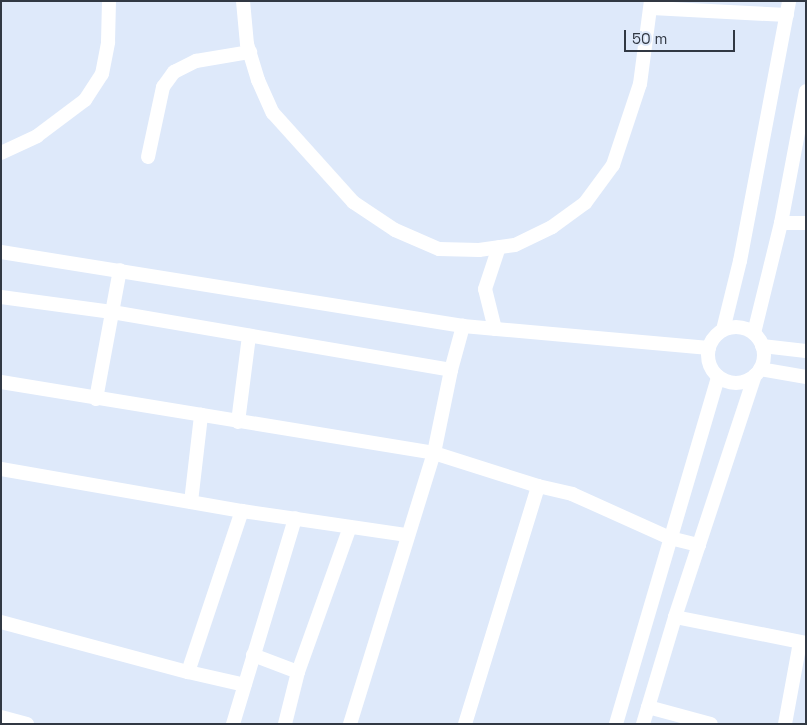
<!DOCTYPE html>
<style>
body{margin:0}
#map{position:relative;width:807px;height:725px;overflow:hidden;background:#dee9fa;font-family:"Space Grotesk",sans-serif}
div>[style]{position:absolute}
.minor>*{height:14px;margin:-7px;padding:0 7px;transform-origin:7px;border-radius:7px;background:#fff}
.minor>.ring{margin:-7px;padding:0;box-sizing:content-box;background:none;border:14px solid #fff;border-radius:50%}
span{translate:-50% -50%;white-space:nowrap;text-align:center;line-height:1.15;-webkit-text-stroke:5px #dee9fa;paint-order:stroke}
.frame{position:absolute;inset:0;border:2px solid #313843;pointer-events:none}
.scale{position:absolute;left:624px;top:30px;width:111px;height:22px;box-sizing:border-box;border:2px solid #313843;border-top:0;padding-left:6px;font-size:15px;line-height:18px;white-space:nowrap;color:#313843;-webkit-text-stroke:4px #dee9fa;paint-order:stroke}
</style>
<div id="map">
<div class="minor">
<i style="left:243px;top:1px;width:43px;rotate:84.7deg"></i>
<i style="left:247px;top:44px;width:38px;rotate:73deg"></i>
<i style="left:258px;top:80px;width:36px;rotate:66deg"></i>
<i style="left:273px;top:113px;width:120px;rotate:48deg"></i>
<i style="left:353px;top:202px;width:50px;rotate:33.7deg"></i>
<i style="left:395px;top:230px;width:48px;rotate:23.4deg"></i>
<i style="left:439px;top:249px;width:40px;rotate:1.4deg"></i>
<i style="left:479px;top:250px;width:36px;rotate:-8deg"></i>
<i style="left:515px;top:245px;width:41px;rotate:-25.9deg"></i>
<i style="left:552px;top:227px;width:41px;rotate:-36deg"></i>
<i style="left:585px;top:203px;width:47px;rotate:-53.6deg"></i>
<i style="left:613px;top:165px;width:85px;rotate:-71.6deg"></i>
<i style="left:640px;top:84px;width:84px;rotate:-82.5deg"></i>
<i style="left:652px;top:8px;width:135px;rotate:3deg"></i>
<i style="left:1px;top:153px;width:40px;rotate:-25deg"></i>
<i style="left:37px;top:136px;width:60px;rotate:-36.9deg"></i>
<i style="left:85px;top:100px;width:31px;rotate:-57deg"></i>
<i style="left:102px;top:74px;width:33px;rotate:-79deg"></i>
<i style="left:108px;top:42px;width:41px;rotate:-88.6deg"></i>
<i style="left:148px;top:157px;width:72px;rotate:-77.9deg"></i>
<i style="left:163px;top:87px;width:19px;rotate:-54deg"></i>
<i style="left:174px;top:72px;width:25px;rotate:-27deg"></i>
<i style="left:196px;top:61px;width:55px;rotate:-9.5deg"></i>
<i style="left:781px;top:223px;width:25px"></i>
<i style="left:1px;top:252px;width:468px;rotate:9.1deg"></i>
<i style="left:463px;top:326px;width:247px;rotate:5.1deg"></i>
<i style="left:1px;top:297px;width:112px;rotate:7.7deg"></i>
<i style="left:112px;top:312px;width:344px;rotate:9.7deg"></i>
<i class="ring" style="left:708px;top:327px;width:42px;height:42px"></i>
<i style="left:495px;top:329px;width:41px;rotate:-104deg"></i>
<i style="left:485px;top:289px;width:44px;rotate:-71.6deg"></i>
<i style="left:723px;top:330px;width:71px;rotate:-76.2deg"></i>
<i style="left:740px;top:261px;width:265px;rotate:-79.3deg"></i>
<i style="left:754px;top:333px;width:113px;rotate:-76.2deg"></i>
<i style="left:781px;top:223px;width:134px;rotate:-79.3deg"></i>
<i style="left:762px;top:346px;width:44px;rotate:6.5deg"></i>
<i style="left:760px;top:369px;width:47px;rotate:9.9deg"></i>
<i style="left:1px;top:382px;width:439px;rotate:9.3deg"></i>
<i style="left:434px;top:453px;width:109px;rotate:17.6deg"></i>
<i style="left:538px;top:486px;width:35px;rotate:13deg"></i>
<i style="left:572px;top:494px;width:107px;rotate:24.2deg"></i>
<i style="left:670px;top:538px;width:30px;rotate:14deg"></i>
<i style="left:96px;top:399px;width:131px;rotate:-79.5deg"></i>
<i style="left:238px;top:422px;width:87px;rotate:-82.7deg"></i>
<i style="left:1px;top:469px;width:245px;rotate:9.9deg"></i>
<i style="left:242px;top:511px;width:167px;rotate:8.3deg"></i>
<i style="left:191px;top:502px;width:88px;rotate:-83.4deg"></i>
<i style="left:675px;top:617px;width:134px;rotate:11.2deg"></i>
<i style="left:1px;top:622px;width:194px;rotate:15deg"></i>
<i style="left:188px;top:672px;width:58px;rotate:12.8deg"></i>
<i style="left:253px;top:655px;width:48px;rotate:20.7deg"></i>
<i style="left:188px;top:672px;width:170px;rotate:-71.5deg"></i>
<i style="left:648px;top:707px;width:65px;rotate:15.1deg"></i>
<i style="left:1px;top:717px;width:27px;rotate:15deg"></i>
<i style="left:233px;top:724px;width:215px;rotate:-73.2deg"></i>
<i style="left:285px;top:724px;width:54px;rotate:-76deg"></i>
<i style="left:298px;top:672px;width:154px;rotate:-70.3deg"></i>
<i style="left:350px;top:724px;width:284px;rotate:-72.8deg"></i>
<i style="left:434px;top:453px;width:85px;rotate:-78.4deg"></i>
<i style="left:451px;top:370px;width:46px;rotate:-74.7deg"></i>
<i style="left:465px;top:724px;width:249px;rotate:-72.9deg"></i>
<i style="left:616px;top:724px;width:362px;rotate:-73.6deg"></i>
<i style="left:643px;top:724px;width:112px;rotate:-73.3deg"></i>
<i style="left:675px;top:617px;width:255px;rotate:-71.7deg"></i>
<i style="left:785px;top:724px;width:83px;rotate:-79.6deg"></i>
</div>
<div class="frame"></div>
<div class="scale">50 m</div>
</div>
